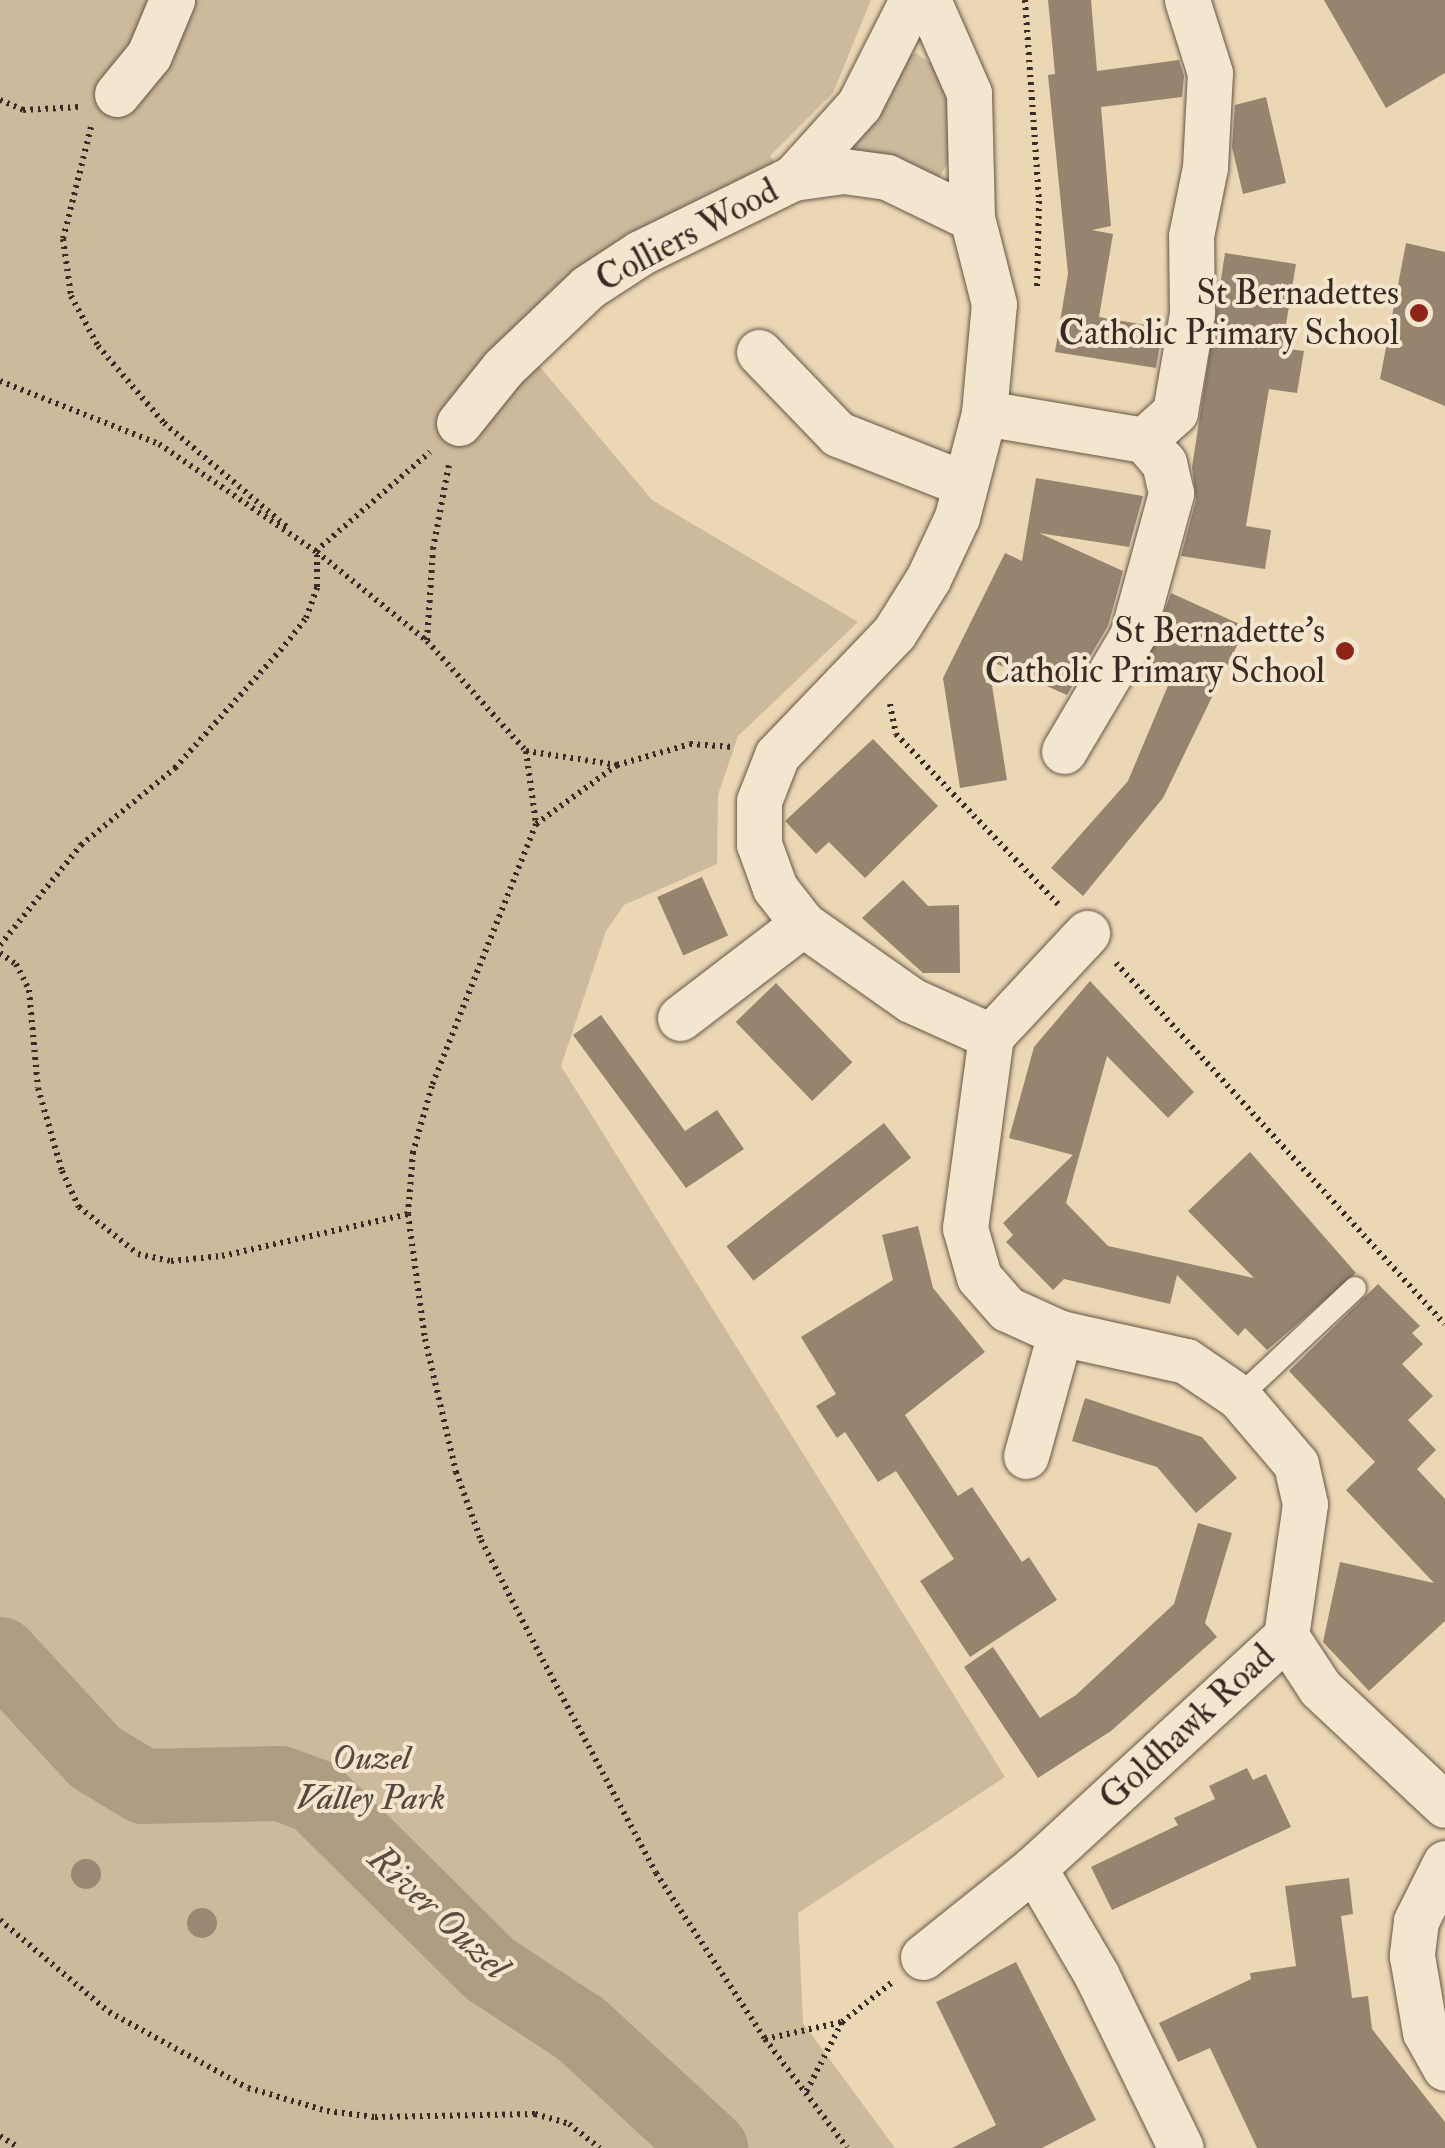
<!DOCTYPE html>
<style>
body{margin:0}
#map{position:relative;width:1445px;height:2148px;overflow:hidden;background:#ecd7b4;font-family:"IM FELL Double Pica",serif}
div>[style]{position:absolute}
.green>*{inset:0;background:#cdba9c}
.river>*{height:75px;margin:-37.5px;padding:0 37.5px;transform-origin:37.5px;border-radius:37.5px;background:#af9d83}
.building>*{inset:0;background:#96846f;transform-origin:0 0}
.path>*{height:6px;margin-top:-3px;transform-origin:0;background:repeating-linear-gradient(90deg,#382b24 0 2.5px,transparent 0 7.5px)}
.roads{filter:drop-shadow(0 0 2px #655648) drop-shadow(0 0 2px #655648)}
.service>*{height:22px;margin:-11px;padding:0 11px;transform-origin:11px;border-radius:11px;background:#f3e5ce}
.minor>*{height:45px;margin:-22.5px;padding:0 22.5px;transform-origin:22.5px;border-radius:22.5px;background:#f3e5ce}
.trees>*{width:30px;height:30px;margin:-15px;border-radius:50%;background:#9a8872}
.dots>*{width:28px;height:28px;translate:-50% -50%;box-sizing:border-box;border:5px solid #f3e5ce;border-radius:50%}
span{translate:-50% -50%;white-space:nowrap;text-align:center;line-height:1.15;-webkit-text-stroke:8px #f3e5ce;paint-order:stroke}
.street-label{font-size:35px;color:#382b24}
.poi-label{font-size:35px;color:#382b24}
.right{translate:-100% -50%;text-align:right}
.park-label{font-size:35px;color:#56483c;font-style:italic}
.water-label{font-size:38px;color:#5c4d40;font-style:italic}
</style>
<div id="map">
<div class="green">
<i style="clip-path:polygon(0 0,871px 0,833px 93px,770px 156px,777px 166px,530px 355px,652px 500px,858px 622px,738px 736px,718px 795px,717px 864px,624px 905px,606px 931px,561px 1066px,1005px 1777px,798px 1913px,803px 2023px,895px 2148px,0 2148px)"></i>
<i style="clip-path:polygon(915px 53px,940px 69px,953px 98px,950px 159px,937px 181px,838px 157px,901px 60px)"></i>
</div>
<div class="river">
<i style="left:0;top:1654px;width:140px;rotate:47.3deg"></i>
<i style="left:95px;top:1757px;width:56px;rotate:31.1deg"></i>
<i style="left:143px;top:1786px;width:137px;rotate:-1.3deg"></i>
<i style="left:280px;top:1783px;width:37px;rotate:20deg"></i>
<i style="left:315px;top:1796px;width:246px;rotate:44.7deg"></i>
<i style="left:490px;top:1969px;width:109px;rotate:33.4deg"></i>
<i style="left:581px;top:2029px;width:176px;rotate:42.7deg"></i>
</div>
<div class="building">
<i style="clip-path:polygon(1048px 0,1091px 0,1097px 71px,1179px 60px,1184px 76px,1182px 97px,1101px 107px,1111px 226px,1092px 230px,1113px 234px,1099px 317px,1163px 328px,1156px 368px,1055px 352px,1068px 274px,1048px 75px,1055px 74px)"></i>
<i style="clip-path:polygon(1324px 0,1445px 0,1445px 73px,1386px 108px)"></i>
<i style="clip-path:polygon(1266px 97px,1286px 183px,1243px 194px,1232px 147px,1235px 105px)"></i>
<i style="clip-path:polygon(1406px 243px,1445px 252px,1445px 406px,1380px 379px)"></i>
<i style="clip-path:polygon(1225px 253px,1296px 264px,1282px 348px,1304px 351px,1297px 393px,1269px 389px,1246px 526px,1271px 530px,1265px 569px,1181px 556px,1196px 500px,1192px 467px)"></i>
<i style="clip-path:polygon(1036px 478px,1143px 496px,1129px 547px,1039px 533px,1123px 571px,1108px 626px,1067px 695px,988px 660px,1007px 780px,960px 788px,943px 678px,1005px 553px,1022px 561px)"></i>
<i style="clip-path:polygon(1171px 593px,1246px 627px,1163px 798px,1083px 896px,1051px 868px,1128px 781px,1172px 676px,1146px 664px)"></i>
<i style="clip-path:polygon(873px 739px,938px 806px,865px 878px,829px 842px,816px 854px,785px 821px)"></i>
<i style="left:702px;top:877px;width:64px;height:49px;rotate:66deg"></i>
<i style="clip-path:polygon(903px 880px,928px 906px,959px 905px,960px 973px,923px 973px,862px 918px)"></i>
<i style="clip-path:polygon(1090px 981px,1194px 1092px,1168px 1118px,1107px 1056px,1066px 1203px,1108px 1246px,1254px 1278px,1188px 1211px,1250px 1152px,1356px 1273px,1267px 1350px,1245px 1328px,1238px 1336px,1177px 1275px,1170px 1304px,1064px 1279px,1053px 1290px,1006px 1242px,1013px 1235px,1003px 1223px,1073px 1155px,1009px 1138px,1034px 1047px)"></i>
<i style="left:776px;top:983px;width:110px;height:56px;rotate:46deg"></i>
<i style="clip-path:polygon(601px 1015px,685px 1131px,717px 1110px,744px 1149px,686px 1188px,573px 1035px)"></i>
<i style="left:884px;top:1123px;width:44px;height:200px;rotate:52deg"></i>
<i style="clip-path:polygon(918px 1226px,933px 1288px,985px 1352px,905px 1415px,958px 1496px,972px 1487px,1022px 1562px,1029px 1557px,1057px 1600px,970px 1657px,920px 1581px,954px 1559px,896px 1471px,878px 1482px,845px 1432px,837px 1438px,816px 1406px,836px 1394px,801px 1337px,893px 1280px,882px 1235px)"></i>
<i style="clip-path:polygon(1378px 1284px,1420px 1326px,1412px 1333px,1423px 1344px,1402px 1364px,1433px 1396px,1408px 1420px,1436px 1450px,1417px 1469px,1445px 1499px,1445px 1621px,1369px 1691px,1323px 1642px,1340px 1562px,1434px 1583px,1346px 1490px,1375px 1462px,1289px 1371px)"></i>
<i style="clip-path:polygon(1085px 1398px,1202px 1437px,1237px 1478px,1196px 1513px,1157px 1467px,1072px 1441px)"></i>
<i style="clip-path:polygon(1198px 1523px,1232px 1533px,1205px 1623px,1217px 1637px,1111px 1731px,1038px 1778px,964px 1667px,993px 1647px,1040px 1718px,1076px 1695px,1174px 1604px)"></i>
<i style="clip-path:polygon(1247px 1768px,1253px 1780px,1266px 1774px,1291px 1827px,1112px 1910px,1091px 1867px,1178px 1825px,1174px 1818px,1215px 1799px,1209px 1786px)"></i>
<i style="clip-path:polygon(1349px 1878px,1353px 1914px,1341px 1916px,1352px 1998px,1368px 1996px,1372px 2029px,1445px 2122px,1445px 2148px,1257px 2148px,1210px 2048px,1178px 2062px,1159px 2023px,1251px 1979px,1250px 1973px,1296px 1966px,1285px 1886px)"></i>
<i style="clip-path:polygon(1016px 1962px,1096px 2120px,1042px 2148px,952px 2148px,996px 2125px,936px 2002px)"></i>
</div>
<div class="path">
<i style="left:1025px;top:0;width:201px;rotate:86deg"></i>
<i style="left:1039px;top:201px;width:88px;rotate:91.3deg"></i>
<i style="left:0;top:100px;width:25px;rotate:23deg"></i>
<i style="left:23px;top:110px;width:56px;rotate:-3.1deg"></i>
<i style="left:91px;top:127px;width:115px;rotate:104deg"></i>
<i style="left:63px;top:239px;width:58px;rotate:82deg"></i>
<i style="left:71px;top:296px;width:57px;rotate:61.6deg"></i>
<i style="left:98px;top:346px;width:101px;rotate:49.4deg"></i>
<i style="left:164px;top:423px;width:161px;rotate:40.2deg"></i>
<i style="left:0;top:381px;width:171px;rotate:21.6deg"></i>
<i style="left:159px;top:444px;width:191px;rotate:34.4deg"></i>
<i style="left:317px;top:552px;width:141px;rotate:39deg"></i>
<i style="left:427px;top:641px;width:148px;rotate:48deg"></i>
<i style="left:526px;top:751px;width:74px;rotate:82.2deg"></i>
<i style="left:536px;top:824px;width:282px;rotate:111.7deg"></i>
<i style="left:432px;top:1086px;width:69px;rotate:106.1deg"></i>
<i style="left:413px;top:1152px;width:62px;rotate:94.6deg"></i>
<i style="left:408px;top:1214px;width:126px;rotate:82.3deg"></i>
<i style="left:425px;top:1339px;width:137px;rotate:76.9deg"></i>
<i style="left:456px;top:1472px;width:72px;rotate:69.8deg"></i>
<i style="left:481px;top:1540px;width:127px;rotate:62.8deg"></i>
<i style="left:539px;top:1653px;width:249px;rotate:62deg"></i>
<i style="left:656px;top:1873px;width:199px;rotate:56.7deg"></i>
<i style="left:765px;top:2039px;width:136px;rotate:53deg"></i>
<i style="left:316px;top:551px;width:151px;rotate:-41deg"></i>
<i style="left:427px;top:640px;width:91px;rotate:-86.2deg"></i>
<i style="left:433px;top:549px;width:86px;rotate:-79.3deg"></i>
<i style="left:890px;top:704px;width:31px;rotate:79deg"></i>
<i style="left:896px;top:734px;width:235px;rotate:46.4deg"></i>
<i style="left:526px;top:751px;width:92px;rotate:8.7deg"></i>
<i style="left:617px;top:765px;width:100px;rotate:143.9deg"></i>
<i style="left:617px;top:765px;width:76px;rotate:-16deg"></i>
<i style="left:690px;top:744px;width:43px;rotate:4deg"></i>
<i style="left:0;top:945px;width:129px;rotate:-51deg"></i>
<i style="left:81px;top:845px;width:122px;rotate:-39.3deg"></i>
<i style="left:175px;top:768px;width:165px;rotate:-48.2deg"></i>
<i style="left:285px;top:645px;width:34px;rotate:-52deg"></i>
<i style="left:306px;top:618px;width:33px;rotate:-70deg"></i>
<i style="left:317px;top:587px;width:35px;rotate:-90deg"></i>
<i style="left:0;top:953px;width:19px;rotate:35deg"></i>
<i style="left:16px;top:964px;width:29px;rotate:63deg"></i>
<i style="left:29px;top:990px;width:98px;rotate:84.8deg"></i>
<i style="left:38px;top:1088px;width:86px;rotate:73.9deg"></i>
<i style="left:62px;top:1171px;width:40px;rotate:65deg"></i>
<i style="left:79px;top:1207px;width:75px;rotate:38.5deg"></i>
<i style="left:138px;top:1254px;width:34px;rotate:12deg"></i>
<i style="left:171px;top:1261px;width:51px;rotate:-5.6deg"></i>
<i style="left:222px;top:1256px;width:191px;rotate:-12.7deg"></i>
<i style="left:1116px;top:963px;width:488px;rotate:47.7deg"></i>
<i style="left:0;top:1920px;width:143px;rotate:40.2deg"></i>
<i style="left:109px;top:2012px;width:158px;rotate:28.7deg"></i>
<i style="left:248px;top:2088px;width:82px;rotate:16.2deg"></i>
<i style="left:327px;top:2111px;width:48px;rotate:7.1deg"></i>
<i style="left:375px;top:2117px;width:160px;rotate:-1.1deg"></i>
<i style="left:535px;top:2114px;width:35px;rotate:16deg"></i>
<i style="left:569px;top:2124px;width:39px;rotate:38deg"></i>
<i style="left:842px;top:2022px;width:63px;rotate:-38.5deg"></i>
<i style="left:765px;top:2039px;width:79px;rotate:-12.4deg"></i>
<i style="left:842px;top:2022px;width:81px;rotate:117.2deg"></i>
<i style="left:0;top:2136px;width:22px;rotate:32deg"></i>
</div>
<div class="roads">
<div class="service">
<i style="left:1239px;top:1397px;width:159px;rotate:-43.2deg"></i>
</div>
<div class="minor">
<i style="left:117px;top:94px;width:50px;rotate:-50.6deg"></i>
<i style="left:149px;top:55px;width:60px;rotate:-67.3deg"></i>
<i style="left:793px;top:178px;width:51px;rotate:-7.8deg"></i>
<i style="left:844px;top:171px;width:43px;rotate:7.9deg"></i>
<i style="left:887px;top:177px;width:94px;rotate:25.8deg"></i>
<i style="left:759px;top:352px;width:114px;rotate:46.1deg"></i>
<i style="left:838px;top:434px;width:136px;rotate:21.5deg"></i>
<i style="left:984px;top:413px;width:162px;rotate:9.6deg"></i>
<i style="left:459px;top:423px;width:70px;rotate:-51.3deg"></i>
<i style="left:503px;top:368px;width:117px;rotate:-43.6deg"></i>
<i style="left:588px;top:287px;width:62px;rotate:-33.2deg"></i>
<i style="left:640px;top:253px;width:170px;rotate:-26.1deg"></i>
<i style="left:793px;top:178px;width:98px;rotate:-47.9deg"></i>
<i style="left:859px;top:105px;width:118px;rotate:-63.2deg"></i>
<i style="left:1064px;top:751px;width:134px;rotate:-59.4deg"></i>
<i style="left:1132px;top:636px;width:148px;rotate:-74.7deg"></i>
<i style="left:1171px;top:493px;width:31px;rotate:-103deg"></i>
<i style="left:1164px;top:463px;width:30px;rotate:-131deg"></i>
<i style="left:1144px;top:440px;width:42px;rotate:-42.1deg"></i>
<i style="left:1175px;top:412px;width:99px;rotate:-80.2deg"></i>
<i style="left:1192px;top:314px;width:78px;rotate:-90.7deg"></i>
<i style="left:1191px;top:236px;width:70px;rotate:-78.5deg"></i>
<i style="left:1205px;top:167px;width:94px;rotate:-87deg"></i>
<i style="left:1210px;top:73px;width:77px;rotate:-107.5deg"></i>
<i style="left:680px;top:1018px;width:155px;rotate:-37.4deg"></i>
<i style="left:991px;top:1036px;width:141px;rotate:-47deg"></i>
<i style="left:1026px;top:1456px;width:128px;rotate:-74.5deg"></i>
<i style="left:1286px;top:1636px;width:62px;rotate:56.8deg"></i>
<i style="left:1320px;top:1688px;width:171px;rotate:43.1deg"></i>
<i style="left:1445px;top:1863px;width:65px;rotate:116.6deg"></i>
<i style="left:1416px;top:1921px;width:35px;rotate:97deg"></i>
<i style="left:1412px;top:1956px;width:77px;rotate:80.3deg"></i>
<i style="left:1425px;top:2032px;width:41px;rotate:60.9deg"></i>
<i style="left:1034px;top:1868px;width:125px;rotate:59.7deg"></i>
<i style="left:1097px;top:1976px;width:191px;rotate:64deg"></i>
<i style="left:923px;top:1957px;width:142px;rotate:-38.7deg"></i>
<i style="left:1034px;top:1868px;width:343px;rotate:-42.6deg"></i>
<i style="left:1286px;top:1636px;width:133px;rotate:-81.8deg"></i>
<i style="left:1305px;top:1504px;width:41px;rotate:-102.7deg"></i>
<i style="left:1296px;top:1464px;width:88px;rotate:-130.4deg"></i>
<i style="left:1239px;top:1397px;width:64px;rotate:-145.8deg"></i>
<i style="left:1186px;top:1361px;width:129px;rotate:-167.5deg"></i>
<i style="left:1060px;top:1333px;width:58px;rotate:-155.6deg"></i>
<i style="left:1007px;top:1309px;width:43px;rotate:-131.2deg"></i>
<i style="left:979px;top:1277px;width:51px;rotate:-105.9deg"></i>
<i style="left:965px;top:1228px;width:194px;rotate:-82.3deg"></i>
<i style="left:991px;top:1036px;width:88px;rotate:-155.8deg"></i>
<i style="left:911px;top:1000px;width:132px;rotate:-144.9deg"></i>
<i style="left:803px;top:924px;width:46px;rotate:-127.9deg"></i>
<i style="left:775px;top:888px;width:47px;rotate:-110deg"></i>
<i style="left:759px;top:844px;width:43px;rotate:-90deg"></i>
<i style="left:759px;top:801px;width:49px;rotate:-68.6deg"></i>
<i style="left:777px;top:755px;width:169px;rotate:-46.2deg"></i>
<i style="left:894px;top:633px;width:64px;rotate:-57.8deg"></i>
<i style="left:928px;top:579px;width:68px;rotate:-64.9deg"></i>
<i style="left:957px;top:517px;width:107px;rotate:-75.4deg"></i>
<i style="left:984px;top:413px;width:109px;rotate:-84.8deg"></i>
<i style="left:994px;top:304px;width:89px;rotate:-104.3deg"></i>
<i style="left:972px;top:218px;width:125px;rotate:-91.4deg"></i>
<i style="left:969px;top:93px;width:102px;rotate:-113.8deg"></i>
</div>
</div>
<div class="trees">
<i style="left:86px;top:1874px"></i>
<i style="left:202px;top:1923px"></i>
</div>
<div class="dots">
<i style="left:1419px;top:313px;background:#8f2418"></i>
<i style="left:1345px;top:651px;background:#8f2418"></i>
</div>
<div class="street-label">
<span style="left:687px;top:235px;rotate:-28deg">Colliers Wood</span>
<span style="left:1187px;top:1727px;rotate:-43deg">Goldhawk Road</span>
</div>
<div class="poi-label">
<span class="right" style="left:1399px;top:313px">St Bernadettes<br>Catholic Primary School</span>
<span class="right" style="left:1325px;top:651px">St Bernadette's<br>Catholic Primary School</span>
</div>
<div class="park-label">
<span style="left:371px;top:1778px">Ouzel<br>Valley Park</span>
</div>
<div class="water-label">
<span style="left:438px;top:1913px;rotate:43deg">River Ouzel</span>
</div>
</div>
